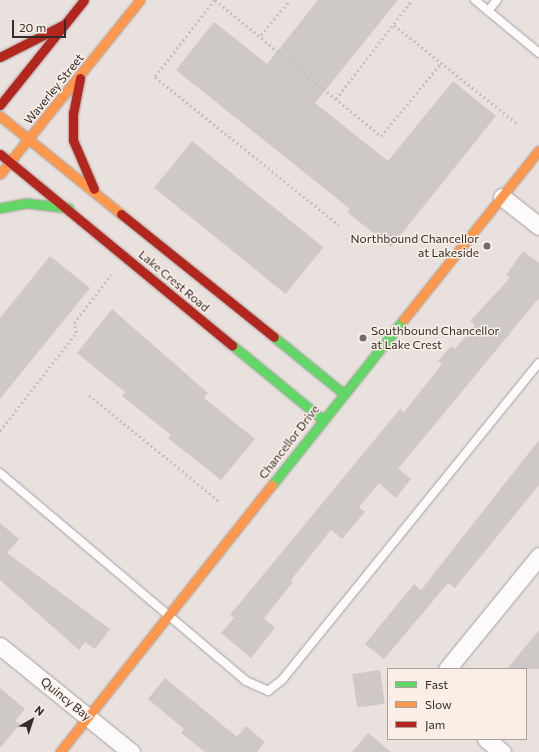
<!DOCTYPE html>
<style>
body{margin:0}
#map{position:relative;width:539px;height:752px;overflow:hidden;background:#e8e1de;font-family:Commissioner,sans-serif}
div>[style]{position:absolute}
.building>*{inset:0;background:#cec9c6;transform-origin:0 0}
.path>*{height:2.5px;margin-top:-1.25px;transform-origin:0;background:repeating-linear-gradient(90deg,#c4c2c0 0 2px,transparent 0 5px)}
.roads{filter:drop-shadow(0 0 1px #a5a09e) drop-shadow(0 0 1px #a5a09e)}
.lane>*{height:8px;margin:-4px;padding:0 4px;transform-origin:4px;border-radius:4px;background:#fcfafa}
.street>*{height:17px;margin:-8.5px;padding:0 8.5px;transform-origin:8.5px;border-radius:8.5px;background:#fcfafa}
.fast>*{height:9px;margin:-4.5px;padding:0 4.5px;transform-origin:4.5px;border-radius:4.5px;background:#63d668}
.slow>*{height:9px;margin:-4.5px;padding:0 4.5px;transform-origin:4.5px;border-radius:4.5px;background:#ff974d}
.jam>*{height:9px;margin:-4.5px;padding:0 4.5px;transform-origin:4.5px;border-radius:4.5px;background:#b3261e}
.dots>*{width:11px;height:11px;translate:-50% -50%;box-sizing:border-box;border:2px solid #fbeee6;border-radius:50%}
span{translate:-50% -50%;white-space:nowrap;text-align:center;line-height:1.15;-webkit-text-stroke:3px #fbeee6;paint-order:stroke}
.street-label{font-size:12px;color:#322d2a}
.poi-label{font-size:12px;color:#322d2a}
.right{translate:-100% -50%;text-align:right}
.left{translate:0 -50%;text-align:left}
.legend{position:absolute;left:387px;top:668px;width:140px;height:72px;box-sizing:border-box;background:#fbeee6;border:1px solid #aba19b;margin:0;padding:5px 7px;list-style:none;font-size:12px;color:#322d2a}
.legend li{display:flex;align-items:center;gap:8px;height:20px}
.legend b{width:20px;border:1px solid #aba19b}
.north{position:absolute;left:12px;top:700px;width:40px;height:40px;-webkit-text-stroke:3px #fbeee6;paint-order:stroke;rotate:39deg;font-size:11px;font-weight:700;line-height:16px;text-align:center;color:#322d2a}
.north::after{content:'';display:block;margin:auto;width:14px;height:18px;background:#322d2a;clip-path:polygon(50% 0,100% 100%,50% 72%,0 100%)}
.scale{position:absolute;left:12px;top:20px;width:54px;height:18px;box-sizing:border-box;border:2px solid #322d2a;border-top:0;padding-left:5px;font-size:12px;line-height:14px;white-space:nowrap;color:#322d2a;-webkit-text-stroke:3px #fbeee6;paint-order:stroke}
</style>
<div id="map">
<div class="building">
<i style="clip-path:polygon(318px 0,398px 0,315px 103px,388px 161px,453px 81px,496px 116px,391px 247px,347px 212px,350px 209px,176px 70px,214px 22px,267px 64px)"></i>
<i style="left:192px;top:141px;width:169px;height:60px;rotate:39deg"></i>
<i style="clip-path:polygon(523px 251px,539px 263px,539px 298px,398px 469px,411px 479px,396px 498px,379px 483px,359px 507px,365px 512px,342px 539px,331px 530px,291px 580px,293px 582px,264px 618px,275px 628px,251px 658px,221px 633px,234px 618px,230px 615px,400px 409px,404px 412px,442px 364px,438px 361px,451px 346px,455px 349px,475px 325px,470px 321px,510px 278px,506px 275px)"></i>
<i style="clip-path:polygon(50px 256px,90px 288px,0 399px,0 318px)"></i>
<i style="clip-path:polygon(112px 309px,208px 393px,204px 398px,255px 439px,221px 480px,168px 438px,171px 435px,122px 396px,125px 392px,77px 353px)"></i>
<i style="clip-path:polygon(539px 440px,539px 485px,455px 588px,448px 583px,384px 659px,365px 644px,414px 584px,421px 590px)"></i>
<i style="clip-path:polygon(0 523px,19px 539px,7px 553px,110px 629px,95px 649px,85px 642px,79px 650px,0 580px)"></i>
<i style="clip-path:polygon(539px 630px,539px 669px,507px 669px)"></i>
<i style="left:380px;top:670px;width:34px;height:28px;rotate:82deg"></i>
<i style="clip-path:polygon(165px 678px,237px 737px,246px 726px,265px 742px,257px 752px,205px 752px,181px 733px,184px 729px,148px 699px)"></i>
<i style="clip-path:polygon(0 688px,25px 709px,15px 721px,20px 724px,0 748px)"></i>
<i style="clip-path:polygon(368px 733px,391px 752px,352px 752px)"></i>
</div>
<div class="path">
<i style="left:215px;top:0;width:98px;rotate:127.9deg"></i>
<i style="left:155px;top:77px;width:236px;rotate:38.8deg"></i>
<i style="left:215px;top:0;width:215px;rotate:39.3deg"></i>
<i style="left:381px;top:136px;width:94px;rotate:-50.6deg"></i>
<i style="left:394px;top:25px;width:160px;rotate:38.7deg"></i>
<i style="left:261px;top:35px;width:45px;rotate:-50.4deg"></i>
<i style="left:336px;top:99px;width:125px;rotate:-52.5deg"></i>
<i style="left:89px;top:395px;width:168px;rotate:39.2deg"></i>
<i style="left:0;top:431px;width:124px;rotate:-52.2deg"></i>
<i style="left:76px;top:333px;width:10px;rotate:-101deg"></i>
<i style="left:74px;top:323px;width:61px;rotate:-52.4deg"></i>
</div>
<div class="roads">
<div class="lane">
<i style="left:475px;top:0;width:83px;rotate:39.6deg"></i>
<i style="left:488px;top:11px;width:14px;rotate:-51deg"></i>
<i style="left:0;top:473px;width:322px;rotate:40.2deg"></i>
<i style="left:246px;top:681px;width:24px;rotate:24deg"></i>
<i style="left:268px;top:691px;width:18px;rotate:-38deg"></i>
<i style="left:282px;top:680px;width:408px;rotate:-51deg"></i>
</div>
<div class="street">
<i style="left:502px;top:197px;width:47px;rotate:38.1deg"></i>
<i style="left:0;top:646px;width:169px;rotate:39deg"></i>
<i style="left:447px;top:669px;width:146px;rotate:-50.8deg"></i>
<i style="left:486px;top:739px;width:21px;rotate:39deg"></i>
</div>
<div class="fast">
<i style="left:0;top:208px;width:26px;rotate:-11deg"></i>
<i style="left:26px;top:203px;width:43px;rotate:6.6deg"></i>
<i style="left:274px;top:337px;width:89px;rotate:39.1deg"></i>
<i style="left:232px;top:345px;width:117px;rotate:39.4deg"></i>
<i style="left:272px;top:485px;width:212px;rotate:-51.5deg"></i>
</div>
<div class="slow">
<i style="left:0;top:116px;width:156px;rotate:39deg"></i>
<i style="left:0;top:174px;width:223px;rotate:-51.2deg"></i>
<i style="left:404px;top:319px;width:216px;rotate:-51.4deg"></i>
<i style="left:60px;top:752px;width:341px;rotate:-51.6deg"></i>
</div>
<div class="jam">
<i style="left:0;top:57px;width:71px;rotate:-26.9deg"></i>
<i style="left:80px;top:78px;width:36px;rotate:101deg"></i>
<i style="left:73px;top:113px;width:27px;rotate:90deg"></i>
<i style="left:73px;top:140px;width:53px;rotate:66.8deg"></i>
<i style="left:0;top:105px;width:134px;rotate:-51.3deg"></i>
<i style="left:0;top:154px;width:301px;rotate:39.5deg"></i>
<i style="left:121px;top:214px;width:196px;rotate:38.8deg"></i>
</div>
</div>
<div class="dots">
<i style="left:487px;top:246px;background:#726c69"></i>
<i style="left:363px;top:338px;background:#726c69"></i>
</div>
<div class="street-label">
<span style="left:54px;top:89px;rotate:-51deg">Waverley Street</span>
<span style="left:174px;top:281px;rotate:40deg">Lake Crest Road</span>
<span style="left:289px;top:442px;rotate:-52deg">Chancellor Drive</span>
<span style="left:66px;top:699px;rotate:39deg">Quincy Bay</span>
</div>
<div class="poi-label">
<span class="right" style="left:479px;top:246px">Northbound Chancellor<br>at Lakeside</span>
<span class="left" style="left:371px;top:338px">Southbound Chancellor<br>at Lake Crest</span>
</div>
<ul class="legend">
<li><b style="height:5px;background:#63d668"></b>Fast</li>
<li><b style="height:5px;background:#ff974d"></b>Slow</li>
<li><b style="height:5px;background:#b3261e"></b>Jam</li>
</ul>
<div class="north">N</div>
<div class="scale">20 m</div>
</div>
